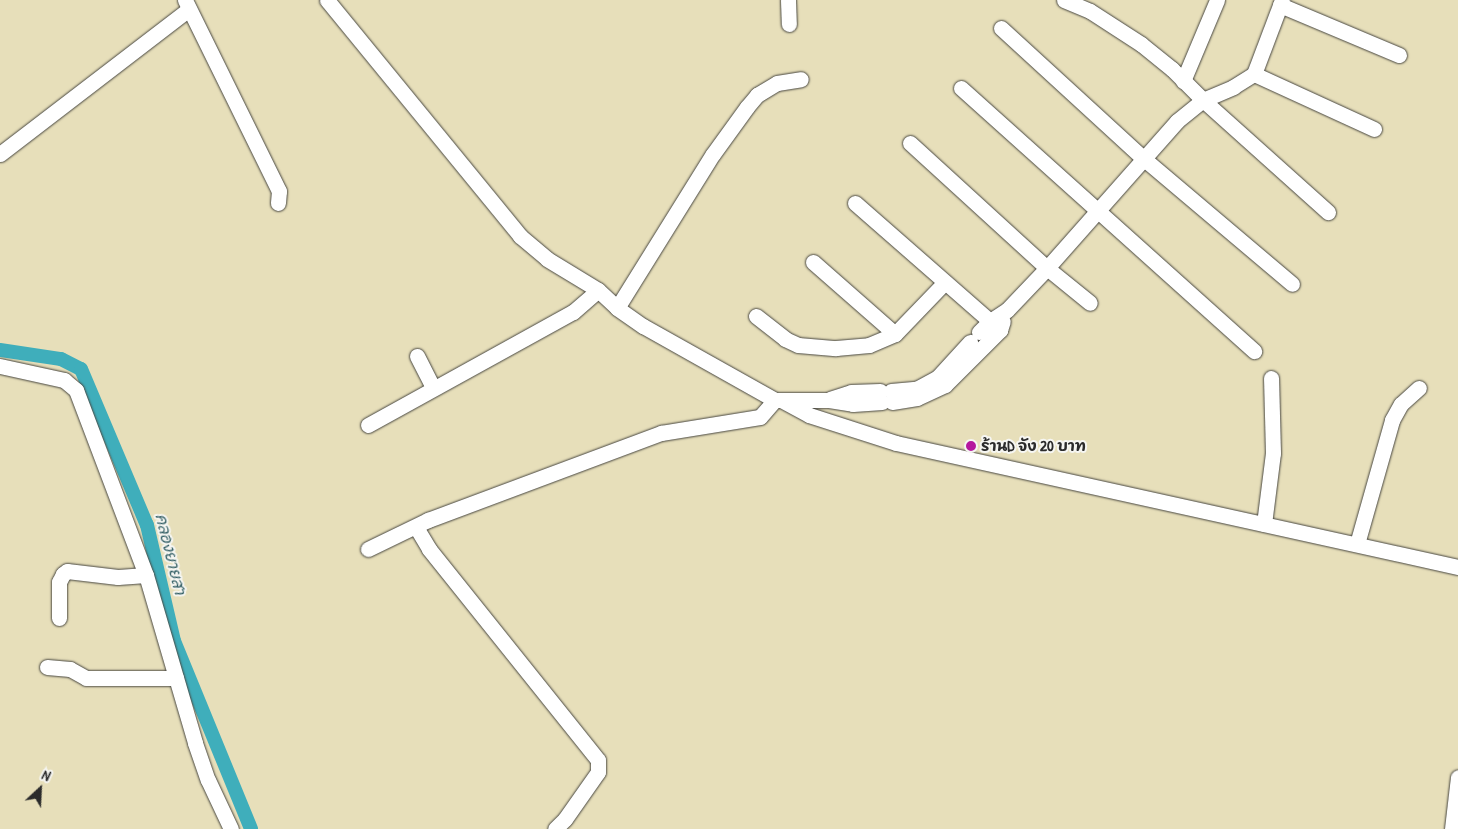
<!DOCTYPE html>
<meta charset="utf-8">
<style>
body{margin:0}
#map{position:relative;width:1458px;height:829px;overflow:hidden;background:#e7dfba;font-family:"Patrick Hand","Playpen Sans Thai",sans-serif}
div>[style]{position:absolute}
.canal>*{height:14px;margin:-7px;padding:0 7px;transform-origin:7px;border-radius:7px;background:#3faebb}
.roads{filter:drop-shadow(0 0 1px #474640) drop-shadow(0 0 1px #474640)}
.street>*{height:15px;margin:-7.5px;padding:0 7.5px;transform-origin:7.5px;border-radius:7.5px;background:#fff}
.dots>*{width:14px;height:14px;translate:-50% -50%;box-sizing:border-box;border:2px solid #f6f6f2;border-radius:50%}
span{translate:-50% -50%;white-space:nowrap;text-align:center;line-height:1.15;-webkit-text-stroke:4px #f6f6f2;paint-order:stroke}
.poi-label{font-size:15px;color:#2b2b2b;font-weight:700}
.left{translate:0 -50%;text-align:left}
.water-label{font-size:16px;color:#335f65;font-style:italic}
.north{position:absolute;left:15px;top:764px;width:50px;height:50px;-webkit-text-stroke:4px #f6f6f2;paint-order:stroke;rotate:25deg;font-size:14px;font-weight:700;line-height:20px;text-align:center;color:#2b2b2b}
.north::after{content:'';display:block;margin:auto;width:18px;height:22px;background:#2b2b2b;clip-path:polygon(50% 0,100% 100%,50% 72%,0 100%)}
</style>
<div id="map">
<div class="canal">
<i style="left:0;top:350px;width:62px;rotate:8.4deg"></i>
<i style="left:61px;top:359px;width:22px;rotate:27deg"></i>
<i style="left:81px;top:369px;width:169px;rotate:67.1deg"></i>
<i style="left:147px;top:525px;width:119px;rotate:76.9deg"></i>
<i style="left:174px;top:641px;width:203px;rotate:67.7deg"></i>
</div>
<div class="roads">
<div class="street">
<i style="left:185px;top:0;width:213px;rotate:63.8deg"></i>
<i style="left:279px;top:191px;width:12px;rotate:95deg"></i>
<i style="left:327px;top:0;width:305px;rotate:50.7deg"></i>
<i style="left:520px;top:236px;width:35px;rotate:40deg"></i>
<i style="left:547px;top:259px;width:60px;rotate:31.3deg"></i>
<i style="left:598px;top:290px;width:26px;rotate:43deg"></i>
<i style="left:617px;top:308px;width:32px;rotate:35deg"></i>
<i style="left:643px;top:326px;width:151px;rotate:29.3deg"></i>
<i style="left:775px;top:400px;width:6px"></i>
<i style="left:781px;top:400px;width:32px;rotate:28deg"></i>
<i style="left:809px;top:415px;width:91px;rotate:17.8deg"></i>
<i style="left:896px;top:443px;width:576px;rotate:12.44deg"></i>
<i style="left:788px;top:0;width:24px;rotate:88deg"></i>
<i style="left:1064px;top:0;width:28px;rotate:23deg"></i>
<i style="left:1090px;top:11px;width:61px;rotate:32.9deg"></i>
<i style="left:1141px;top:44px;width:40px;rotate:39deg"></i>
<i style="left:1172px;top:69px;width:44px;rotate:45deg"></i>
<i style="left:1203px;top:100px;width:168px;rotate:41.9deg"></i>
<i style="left:1280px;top:5px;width:129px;rotate:22.8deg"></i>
<i style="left:1001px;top:28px;width:193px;rotate:42.5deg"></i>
<i style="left:1143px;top:158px;width:195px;rotate:40.2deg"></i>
<i style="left:1254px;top:74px;width:132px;rotate:24.6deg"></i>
<i style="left:1183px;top:81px;width:88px;rotate:-67.2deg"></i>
<i style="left:961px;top:88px;width:394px;rotate:41.9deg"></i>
<i style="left:910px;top:143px;width:185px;rotate:42.4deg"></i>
<i style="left:1047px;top:268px;width:55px;rotate:39.1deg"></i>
<i style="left:0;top:154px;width:238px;rotate:-37.5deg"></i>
<i style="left:855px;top:203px;width:193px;rotate:41.2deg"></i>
<i style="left:813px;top:262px;width:109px;rotate:41.3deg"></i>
<i style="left:617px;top:308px;width:181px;rotate:-58.1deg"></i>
<i style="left:713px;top:154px;width:58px;rotate:-54.1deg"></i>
<i style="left:747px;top:107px;width:16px;rotate:-50deg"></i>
<i style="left:757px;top:95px;width:23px;rotate:-31deg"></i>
<i style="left:777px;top:83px;width:24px;rotate:-9deg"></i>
<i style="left:756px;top:316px;width:37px;rotate:38deg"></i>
<i style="left:785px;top:339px;width:14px;rotate:25deg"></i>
<i style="left:798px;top:345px;width:38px;rotate:5deg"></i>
<i style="left:836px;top:348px;width:33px;rotate:-5deg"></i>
<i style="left:869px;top:345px;width:28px;rotate:-23deg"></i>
<i style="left:895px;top:334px;width:71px;rotate:-46.1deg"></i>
<i style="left:979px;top:332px;width:16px;rotate:-45deg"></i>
<i style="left:990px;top:321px;width:20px;rotate:-33deg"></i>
<i style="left:1007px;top:310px;width:58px;rotate:-46.4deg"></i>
<i style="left:1047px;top:268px;width:196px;rotate:-48.5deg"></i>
<i style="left:1177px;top:121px;width:33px;rotate:-39deg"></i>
<i style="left:1203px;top:100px;width:33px;rotate:-23deg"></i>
<i style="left:1233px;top:87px;width:25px;rotate:-32deg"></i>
<i style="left:1254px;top:74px;width:79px;rotate:-69.3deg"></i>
<i style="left:417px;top:356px;width:36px;rotate:63deg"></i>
<i style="left:0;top:366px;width:66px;rotate:12.3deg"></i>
<i style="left:64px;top:380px;width:16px;rotate:40deg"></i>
<i style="left:76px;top:390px;width:198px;rotate:69.3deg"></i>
<i style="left:146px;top:575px;width:175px;rotate:73.7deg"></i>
<i style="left:195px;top:743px;width:39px;rotate:71deg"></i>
<i style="left:208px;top:780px;width:54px;rotate:64.9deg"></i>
<i style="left:891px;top:391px;width:25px;rotate:-5deg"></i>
<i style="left:916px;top:389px;width:24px;rotate:-28deg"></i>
<i style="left:937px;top:378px;width:49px;rotate:-47.5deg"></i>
<i style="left:830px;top:399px;width:22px;rotate:-18deg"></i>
<i style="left:851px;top:392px;width:29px;rotate:-2deg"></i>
<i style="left:783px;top:400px;width:46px"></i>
<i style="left:829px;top:400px;width:24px;rotate:9deg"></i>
<i style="left:853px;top:404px;width:29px;rotate:-4deg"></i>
<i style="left:892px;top:402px;width:25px;rotate:-9deg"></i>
<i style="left:917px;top:398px;width:31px;rotate:-25deg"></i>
<i style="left:945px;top:385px;width:78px;rotate:-45deg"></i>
<i style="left:1000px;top:330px;width:9px;rotate:-72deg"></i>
<i style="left:368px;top:425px;width:234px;rotate:-28.9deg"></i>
<i style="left:573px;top:312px;width:33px;rotate:-41deg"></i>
<i style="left:1264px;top:524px;width:72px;rotate:-82.8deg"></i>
<i style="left:1273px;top:453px;width:75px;rotate:-91.5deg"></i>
<i style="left:416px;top:527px;width:26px;rotate:59deg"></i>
<i style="left:429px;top:549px;width:270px;rotate:51.3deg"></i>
<i style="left:598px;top:760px;width:12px;rotate:90deg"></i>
<i style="left:598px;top:772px;width:57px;rotate:125.1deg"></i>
<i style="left:565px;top:819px;width:14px;rotate:135deg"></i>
<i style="left:1357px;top:544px;width:129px;rotate:-74.2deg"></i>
<i style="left:1392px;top:420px;width:18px;rotate:-61deg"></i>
<i style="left:1401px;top:404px;width:24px;rotate:-42deg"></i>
<i style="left:368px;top:549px;width:67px;rotate:-25.8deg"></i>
<i style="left:428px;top:520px;width:249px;rotate:-20.5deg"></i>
<i style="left:661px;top:433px;width:100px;rotate:-9.2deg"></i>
<i style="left:760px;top:417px;width:23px;rotate:-49deg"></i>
<i style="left:59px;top:618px;width:36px;rotate:-90deg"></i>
<i style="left:59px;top:582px;width:9px;rotate:-63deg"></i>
<i style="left:63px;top:574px;width:5px;rotate:-37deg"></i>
<i style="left:67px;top:571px;width:51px;rotate:6.7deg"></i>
<i style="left:118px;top:577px;width:28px;rotate:-4deg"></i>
<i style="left:47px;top:667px;width:23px;rotate:5deg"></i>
<i style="left:70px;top:669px;width:18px;rotate:29deg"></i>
<i style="left:86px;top:678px;width:90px"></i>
<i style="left:1452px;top:829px;width:52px;rotate:-83.4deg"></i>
</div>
</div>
<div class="dots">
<i style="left:971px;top:446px;background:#b5179e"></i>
</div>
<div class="poi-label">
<span class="left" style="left:981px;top:446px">ร้านD จัง 20 บาท</span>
</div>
<div class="water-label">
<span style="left:171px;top:554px;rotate:76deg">คลองยายสา</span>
</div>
<div class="north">N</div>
</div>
